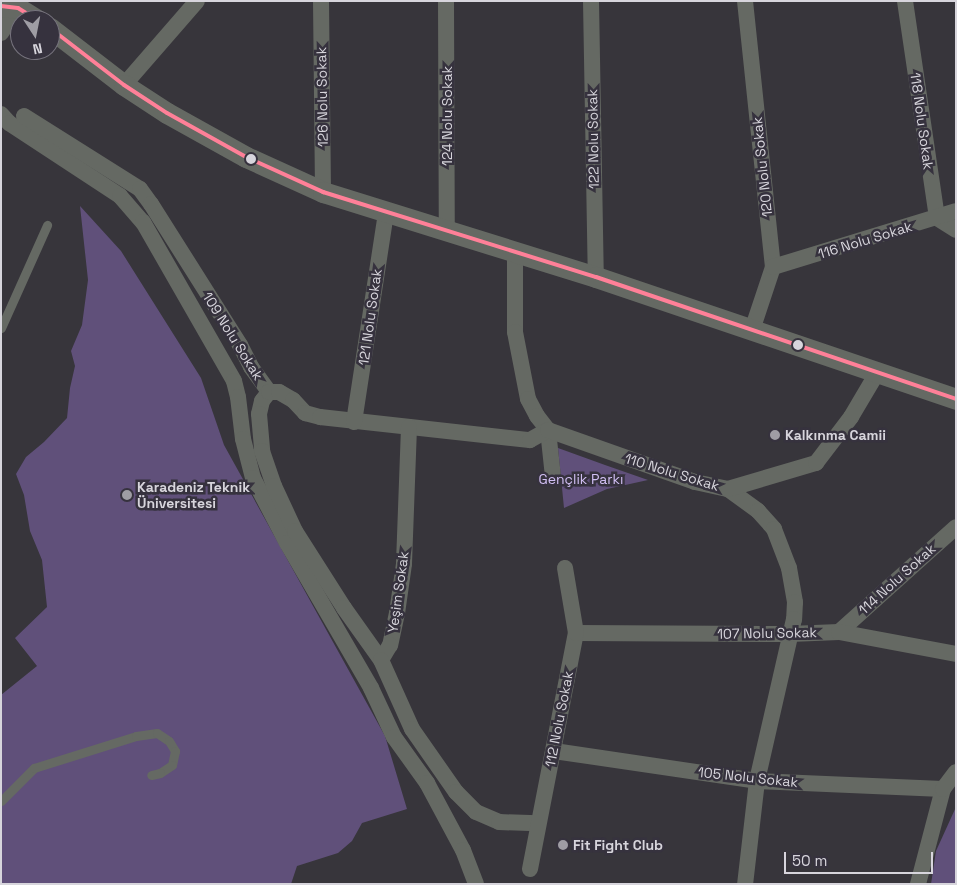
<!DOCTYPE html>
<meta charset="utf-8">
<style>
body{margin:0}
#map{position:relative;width:957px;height:885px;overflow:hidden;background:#37353b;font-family:"Space Grotesk",sans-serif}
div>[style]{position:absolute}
.green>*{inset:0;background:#60507a}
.service>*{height:9px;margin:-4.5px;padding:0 4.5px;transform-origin:4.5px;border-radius:4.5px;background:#656963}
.minor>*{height:16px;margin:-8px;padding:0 8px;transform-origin:8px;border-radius:8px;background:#656963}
.tertiary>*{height:21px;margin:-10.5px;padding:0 10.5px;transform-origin:10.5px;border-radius:10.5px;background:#656963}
.bus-1>*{height:4px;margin:-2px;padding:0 2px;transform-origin:2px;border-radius:2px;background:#ff8098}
.dots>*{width:14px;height:14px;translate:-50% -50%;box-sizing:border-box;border:2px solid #36323e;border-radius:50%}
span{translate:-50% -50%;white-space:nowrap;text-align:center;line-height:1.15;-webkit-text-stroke:5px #36323e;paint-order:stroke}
.street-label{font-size:14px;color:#d7d5dc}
.poi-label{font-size:14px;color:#d7d5dc;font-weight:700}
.left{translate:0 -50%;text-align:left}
.park-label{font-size:14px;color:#d1bff3}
.frame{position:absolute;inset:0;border:2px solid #d7d5dc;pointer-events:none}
.north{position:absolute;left:10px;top:10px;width:50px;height:50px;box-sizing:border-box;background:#36323e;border:1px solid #76737d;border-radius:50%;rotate:169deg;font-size:14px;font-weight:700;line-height:20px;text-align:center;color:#d7d5dc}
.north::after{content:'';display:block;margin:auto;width:18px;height:22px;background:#9f9da4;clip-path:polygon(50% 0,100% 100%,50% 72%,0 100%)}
.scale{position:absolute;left:784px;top:852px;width:149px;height:22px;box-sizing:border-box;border:2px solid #d7d5dc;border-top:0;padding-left:6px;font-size:15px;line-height:18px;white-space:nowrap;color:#d7d5dc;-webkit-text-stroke:4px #36323e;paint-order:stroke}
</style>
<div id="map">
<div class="green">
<i style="clip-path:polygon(80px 206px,121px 251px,201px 378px,224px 445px,385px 736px,407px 809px,362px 823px,352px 841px,338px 853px,297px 866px,291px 884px,1px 884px,1px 695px,37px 666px,15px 638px,47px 607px,42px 560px,30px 531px,24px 495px,16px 474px,26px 457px,44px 442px,67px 418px,70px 388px,75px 366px,71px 351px,82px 325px,88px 280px)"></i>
<i style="clip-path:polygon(558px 448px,605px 465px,648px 480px,607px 489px,564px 508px)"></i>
<i style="clip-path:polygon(956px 807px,956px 884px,931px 884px,936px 851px)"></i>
</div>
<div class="service">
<i style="left:1px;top:328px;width:113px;rotate:-65.9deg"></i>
<i style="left:1px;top:801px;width:47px;rotate:-45deg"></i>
<i style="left:34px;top:768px;width:107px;rotate:-17.4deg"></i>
<i style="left:136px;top:736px;width:21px;rotate:-8deg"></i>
<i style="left:157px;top:733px;width:14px;rotate:34deg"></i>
<i style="left:169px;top:741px;width:12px;rotate:59deg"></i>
<i style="left:175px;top:751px;width:14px;rotate:102deg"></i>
<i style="left:172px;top:765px;width:14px;rotate:146deg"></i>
<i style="left:160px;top:773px;width:9px;rotate:167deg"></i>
</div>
<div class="minor">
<i style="left:321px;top:1px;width:191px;rotate:89.4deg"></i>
<i style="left:446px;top:1px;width:230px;rotate:89.8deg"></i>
<i style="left:591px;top:1px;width:276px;rotate:89deg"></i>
<i style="left:745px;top:1px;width:267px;rotate:84deg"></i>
<i style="left:773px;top:267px;width:66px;rotate:108.4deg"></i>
<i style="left:905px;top:1px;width:219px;rotate:81.6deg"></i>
<i style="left:937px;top:218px;width:22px;rotate:32deg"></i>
<i style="left:1px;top:33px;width:30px;rotate:-56deg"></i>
<i style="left:18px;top:8px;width:7px;rotate:-82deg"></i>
<i style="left:124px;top:85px;width:111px;rotate:-49deg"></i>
<i style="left:1px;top:114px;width:12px;rotate:48deg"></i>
<i style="left:9px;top:123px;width:133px;rotate:33.3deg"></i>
<i style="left:120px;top:196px;width:35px;rotate:49deg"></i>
<i style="left:143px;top:222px;width:183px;rotate:60.2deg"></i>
<i style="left:234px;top:381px;width:16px;rotate:76deg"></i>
<i style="left:238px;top:397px;width:42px;rotate:83.2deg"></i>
<i style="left:243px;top:439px;width:40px;rotate:75.6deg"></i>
<i style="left:253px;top:478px;width:73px;rotate:62.4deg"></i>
<i style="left:287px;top:543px;width:168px;rotate:59.9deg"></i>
<i style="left:371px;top:688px;width:54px;rotate:64.9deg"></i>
<i style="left:394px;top:737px;width:57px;rotate:54.3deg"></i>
<i style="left:427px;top:783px;width:76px;rotate:61.8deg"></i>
<i style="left:463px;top:850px;width:36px;rotate:69deg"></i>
<i style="left:24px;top:116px;width:137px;rotate:32.2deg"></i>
<i style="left:140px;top:189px;width:19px;rotate:54deg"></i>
<i style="left:151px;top:204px;width:167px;rotate:57.7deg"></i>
<i style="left:240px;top:345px;width:25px;rotate:63deg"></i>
<i style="left:251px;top:367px;width:31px;rotate:54deg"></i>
<i style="left:269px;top:392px;width:11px;rotate:128deg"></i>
<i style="left:262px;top:401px;width:13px;rotate:103deg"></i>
<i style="left:259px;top:414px;width:37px;rotate:85deg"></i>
<i style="left:262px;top:451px;width:37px;rotate:71deg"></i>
<i style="left:274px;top:486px;width:50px;rotate:65deg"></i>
<i style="left:295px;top:531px;width:91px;rotate:57.5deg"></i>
<i style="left:344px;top:608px;width:64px;rotate:54.6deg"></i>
<i style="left:515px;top:252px;width:80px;rotate:90deg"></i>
<i style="left:515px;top:332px;width:68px;rotate:79deg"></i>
<i style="left:528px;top:399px;width:19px;rotate:62deg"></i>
<i style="left:537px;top:416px;width:18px;rotate:52deg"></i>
<i style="left:548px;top:430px;width:47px;rotate:83.9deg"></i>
<i style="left:773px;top:267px;width:191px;rotate:-17deg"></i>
<i style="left:269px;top:392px;width:10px"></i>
<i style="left:279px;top:392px;width:16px;rotate:30deg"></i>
<i style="left:293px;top:400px;width:18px;rotate:47deg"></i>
<i style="left:305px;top:413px;width:16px;rotate:15deg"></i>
<i style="left:320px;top:417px;width:211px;rotate:6.3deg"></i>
<i style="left:530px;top:440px;width:21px;rotate:-29deg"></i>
<i style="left:548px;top:430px;width:156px;rotate:19.5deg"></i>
<i style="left:695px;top:482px;width:34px;rotate:12deg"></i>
<i style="left:728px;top:489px;width:37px;rotate:36deg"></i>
<i style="left:758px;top:511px;width:24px;rotate:48deg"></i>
<i style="left:774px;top:529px;width:42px;rotate:69deg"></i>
<i style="left:789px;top:568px;width:35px;rotate:80deg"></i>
<i style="left:795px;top:602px;width:17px;rotate:93deg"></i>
<i style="left:794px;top:619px;width:166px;rotate:102.9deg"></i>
<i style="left:757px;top:781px;width:104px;rotate:96.6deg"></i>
<i style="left:354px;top:422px;width:212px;rotate:-81.3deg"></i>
<i style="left:409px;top:427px;width:137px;rotate:92.1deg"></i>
<i style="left:404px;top:564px;width:49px;rotate:98.1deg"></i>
<i style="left:397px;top:613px;width:33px;rotate:102deg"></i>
<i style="left:390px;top:645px;width:17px;rotate:121deg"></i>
<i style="left:381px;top:660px;width:76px;rotate:65.8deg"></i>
<i style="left:412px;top:729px;width:77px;rotate:55.1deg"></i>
<i style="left:456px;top:792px;width:28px;rotate:45deg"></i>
<i style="left:476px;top:812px;width:25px;rotate:23deg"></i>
<i style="left:499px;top:822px;width:38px;rotate:2deg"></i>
<i style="left:728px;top:489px;width:92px;rotate:-16.5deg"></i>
<i style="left:816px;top:463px;width:58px;rotate:-52.7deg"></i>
<i style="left:851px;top:417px;width:51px;rotate:-59.4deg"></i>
<i style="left:839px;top:632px;width:157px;rotate:-41.9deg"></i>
<i style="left:576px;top:633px;width:214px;rotate:0.3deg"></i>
<i style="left:790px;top:634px;width:49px;rotate:-2.3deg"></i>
<i style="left:839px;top:632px;width:119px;rotate:10.6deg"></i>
<i style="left:554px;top:751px;width:205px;rotate:8.4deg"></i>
<i style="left:757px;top:781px;width:186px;rotate:2.5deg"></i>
<i style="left:530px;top:869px;width:240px;rotate:-79deg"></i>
<i style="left:576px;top:633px;width:66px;rotate:-99.6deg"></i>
<i style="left:918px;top:884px;width:98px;rotate:-75.3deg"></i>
<i style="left:943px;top:789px;width:21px;rotate:-53deg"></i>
</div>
<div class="tertiary">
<i style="left:1px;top:6px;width:17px;rotate:7deg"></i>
<i style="left:18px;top:8px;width:22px;rotate:32deg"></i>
<i style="left:50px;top:28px;width:93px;rotate:37.6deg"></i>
<i style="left:124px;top:85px;width:51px;rotate:33.1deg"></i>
<i style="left:167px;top:113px;width:90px;rotate:29.1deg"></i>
<i style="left:246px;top:157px;width:85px;rotate:24.4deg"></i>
<i style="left:323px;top:192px;width:286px;rotate:17.3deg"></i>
<i style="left:596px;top:277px;width:380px;rotate:18.7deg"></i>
</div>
<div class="bus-1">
<i style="left:1px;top:6px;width:17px;rotate:7deg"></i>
<i style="left:18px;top:8px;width:22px;rotate:32deg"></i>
<i style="left:50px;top:28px;width:93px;rotate:37.6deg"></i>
<i style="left:124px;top:85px;width:51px;rotate:33.1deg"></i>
<i style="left:167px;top:113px;width:90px;rotate:29.1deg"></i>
<i style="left:246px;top:157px;width:85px;rotate:24.4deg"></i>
<i style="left:323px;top:192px;width:286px;rotate:17.3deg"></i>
<i style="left:596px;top:277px;width:380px;rotate:18.7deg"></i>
</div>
<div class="dots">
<i style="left:251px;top:159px;background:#d7d5dc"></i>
<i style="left:798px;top:345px;background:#d7d5dc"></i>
<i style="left:775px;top:435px;background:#9f9da4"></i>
<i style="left:127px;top:495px;background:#9f9da4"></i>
<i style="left:563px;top:845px;background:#9f9da4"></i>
</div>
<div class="street-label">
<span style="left:322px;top:97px;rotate:-91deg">126 Nolu Sokak</span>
<span style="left:447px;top:116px;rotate:-90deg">124 Nolu Sokak</span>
<span style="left:922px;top:121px;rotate:82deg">118 Nolu Sokak</span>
<span style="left:593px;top:139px;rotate:-91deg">122 Nolu Sokak</span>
<span style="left:762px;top:167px;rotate:-96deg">120 Nolu Sokak</span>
<span style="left:865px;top:240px;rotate:-17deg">116 Nolu Sokak</span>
<span style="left:370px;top:317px;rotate:-82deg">121 Nolu Sokak</span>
<span style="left:233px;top:336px;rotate:58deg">109 Nolu Sokak</span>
<span style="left:672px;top:472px;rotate:17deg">110 Nolu Sokak</span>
<span style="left:897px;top:579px;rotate:-42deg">114 Nolu Sokak</span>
<span style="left:398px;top:592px;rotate:-82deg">Yeşim Sokak</span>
<span style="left:767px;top:633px;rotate:-1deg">107 Nolu Sokak</span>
<span style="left:559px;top:719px;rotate:-79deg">112 Nolu Sokak</span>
<span style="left:748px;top:777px;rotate:6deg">105 Nolu Sokak</span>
</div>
<div class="poi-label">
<span class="left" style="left:785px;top:435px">Kalkınma Camii</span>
<span class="left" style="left:137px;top:495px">Karadeniz Teknik<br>Üniversitesi</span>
<span class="left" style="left:573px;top:845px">Fit Fight Club</span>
</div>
<div class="park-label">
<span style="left:581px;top:479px">Gençlik Parkı</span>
</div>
<div class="frame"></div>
<div class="north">N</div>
<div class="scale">50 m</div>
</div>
